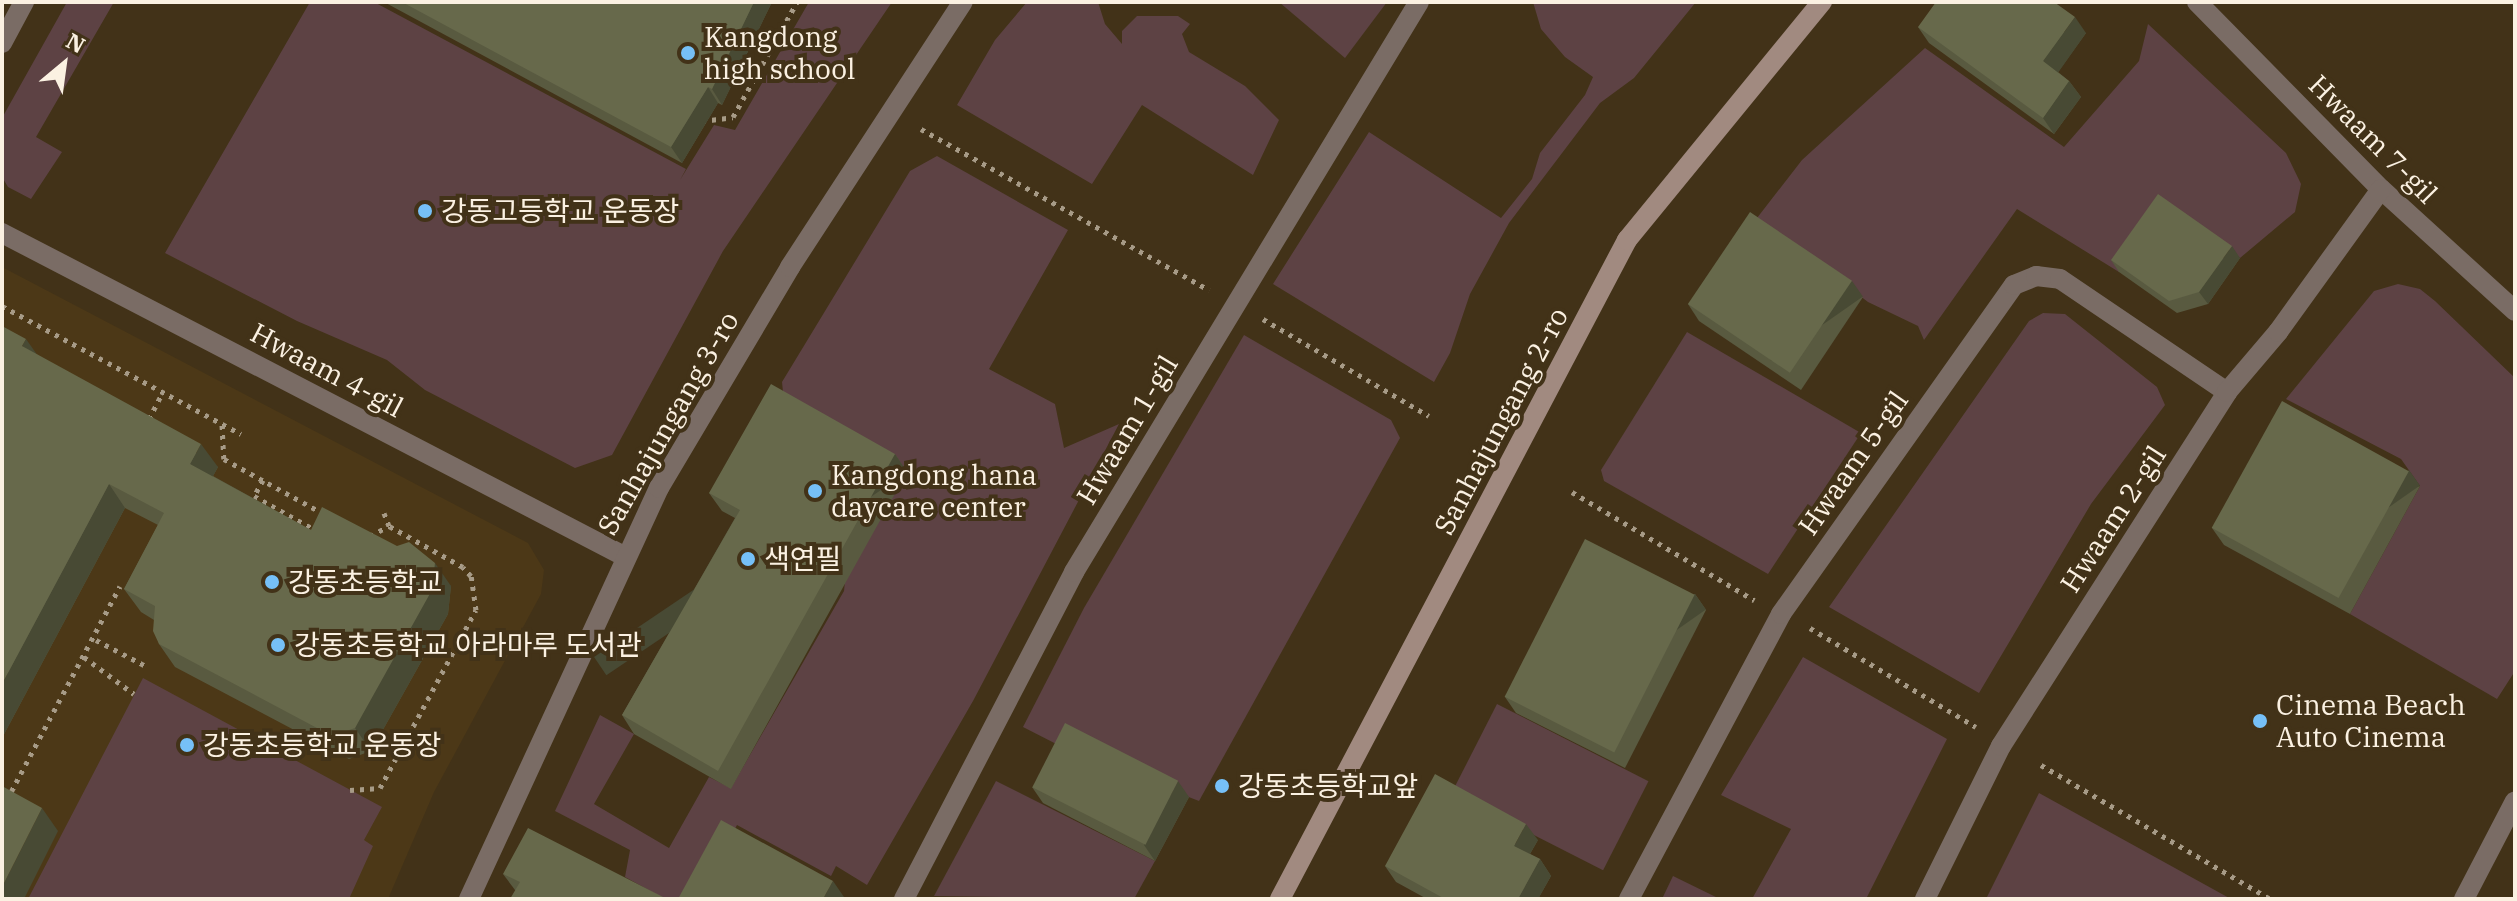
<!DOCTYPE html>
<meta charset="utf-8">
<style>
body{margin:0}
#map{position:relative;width:2517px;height:901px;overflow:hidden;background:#423218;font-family:"IBM Plex Serif","Noto Sans KR",serif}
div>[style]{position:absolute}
.built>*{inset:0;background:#4c3817}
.green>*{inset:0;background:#5d4244;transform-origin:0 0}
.path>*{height:5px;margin-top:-2.5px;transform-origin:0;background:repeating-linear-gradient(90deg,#a79b87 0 4px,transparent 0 10px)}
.minor>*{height:20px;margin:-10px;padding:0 10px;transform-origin:10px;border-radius:10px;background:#7a6c65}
.secondary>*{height:20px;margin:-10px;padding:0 10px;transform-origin:10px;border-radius:10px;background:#a18a80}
.wall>*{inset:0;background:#595a40}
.shaded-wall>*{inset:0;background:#484a34;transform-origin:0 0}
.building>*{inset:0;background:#67694b;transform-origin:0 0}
.dots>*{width:22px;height:22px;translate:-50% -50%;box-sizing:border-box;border:4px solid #423218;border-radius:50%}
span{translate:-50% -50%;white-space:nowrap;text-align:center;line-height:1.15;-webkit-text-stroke:8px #423218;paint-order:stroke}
.poi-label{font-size:28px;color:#fbf1e2}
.left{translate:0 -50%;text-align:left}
.street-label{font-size:28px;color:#fbf1e2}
.frame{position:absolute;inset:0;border:4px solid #fbf1e2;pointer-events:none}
.north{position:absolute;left:24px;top:24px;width:80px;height:80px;-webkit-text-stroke:6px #423218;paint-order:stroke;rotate:29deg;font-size:22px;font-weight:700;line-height:32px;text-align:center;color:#fbf1e2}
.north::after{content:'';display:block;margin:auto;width:28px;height:36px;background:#fbf1e2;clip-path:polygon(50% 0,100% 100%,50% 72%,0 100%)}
</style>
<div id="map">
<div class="built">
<i style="clip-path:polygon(2px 267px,528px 543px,544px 570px,541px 594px,434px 792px,388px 899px,2px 899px)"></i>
</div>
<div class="green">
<i style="clip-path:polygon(67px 2px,114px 2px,36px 137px,62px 152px,31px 199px,8px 187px,2px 177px,2px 118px)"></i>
<i style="clip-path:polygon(310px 2px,374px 2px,686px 169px,680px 180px,714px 125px,735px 130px,809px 2px,892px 2px,723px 251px,612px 455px,575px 468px,425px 390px,387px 360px,297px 321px,165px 253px)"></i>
<i style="clip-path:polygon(1027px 2px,1098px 2px,1105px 24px,1122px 44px,1122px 31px,1137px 16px,1178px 16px,1190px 24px,1182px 34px,1189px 52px,1245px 86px,1279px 120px,1253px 175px,1142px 105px,1092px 184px,957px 105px,995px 40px)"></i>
<i style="clip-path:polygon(1279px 2px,1387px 2px,1345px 58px)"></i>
<i style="clip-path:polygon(1533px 2px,1696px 2px,1634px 78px,1600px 103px,1509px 223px,1470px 294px,1450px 353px,1434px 382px,1273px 284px,1369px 132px,1501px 218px,1532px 179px,1540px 153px,1585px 95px,1593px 77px,1565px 57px,1541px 29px)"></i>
<i style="clip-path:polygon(2148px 24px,2286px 153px,2301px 184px,2295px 212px,2240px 258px,2167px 206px,2119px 272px,2017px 209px,1924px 340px,1918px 326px,1868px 302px,1757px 218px,1802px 160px,1925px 48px,2064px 147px,2139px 61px)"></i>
<i style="clip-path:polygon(937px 156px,1068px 230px,989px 369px,1055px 404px,1064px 448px,1119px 424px,973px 701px,867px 885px,836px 866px,831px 876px,737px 825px,698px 899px,665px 899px,625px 877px,630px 850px,555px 811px,600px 715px,634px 734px,594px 804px,669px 848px,709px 777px,731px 788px,844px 591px,845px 581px,784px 402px,782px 382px,910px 171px)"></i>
<i style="clip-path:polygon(2398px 284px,2420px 289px,2435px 301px,2515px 378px,2515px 671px,2497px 699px,2350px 614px,2420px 486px,2401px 459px,2286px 399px,2374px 291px)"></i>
<i style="clip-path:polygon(2043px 313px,2065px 314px,2157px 387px,2165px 405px,2091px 504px,1979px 693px,1829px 607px,2029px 321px)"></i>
<i style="clip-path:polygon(1687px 332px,1861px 433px,1768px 574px,1604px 481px,1601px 470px)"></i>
<i style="clip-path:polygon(1244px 335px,1391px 420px,1400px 438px,1199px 801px,1070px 751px,1023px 727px,1084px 608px)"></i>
<i style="clip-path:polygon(1803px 657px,1947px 739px,1866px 899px,1752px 899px,1791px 829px,1721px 795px)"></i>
<i style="clip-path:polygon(143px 678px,382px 807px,364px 840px,373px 846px,349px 899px,28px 899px)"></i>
<i style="left:1497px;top:704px;width:170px;height:100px;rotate:27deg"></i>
<i style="clip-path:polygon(996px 781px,1155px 861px,1134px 899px,934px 896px)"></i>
<i style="clip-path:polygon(2039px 793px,2231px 899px,1986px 899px)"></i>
<i style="clip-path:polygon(1673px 876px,1720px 899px,1662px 899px)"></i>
</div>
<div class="path">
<i style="left:702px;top:121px;width:31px;rotate:-7deg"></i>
<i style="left:733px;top:117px;width:132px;rotate:-60.9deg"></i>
<i style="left:921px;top:129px;width:330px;rotate:29.2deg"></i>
<i style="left:2px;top:306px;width:271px;rotate:28.2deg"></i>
<i style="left:1263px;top:319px;width:192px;rotate:30.3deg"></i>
<i style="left:149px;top:419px;width:30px;rotate:-63deg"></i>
<i style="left:222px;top:425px;width:34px;rotate:87deg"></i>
<i style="left:224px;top:459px;width:116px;rotate:28.8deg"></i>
<i style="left:263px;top:480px;width:18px;rotate:119deg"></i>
<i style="left:254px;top:496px;width:70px;rotate:29.1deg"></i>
<i style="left:1572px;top:492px;width:212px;rotate:30.7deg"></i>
<i style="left:370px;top:536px;width:21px;rotate:-28deg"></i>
<i style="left:1810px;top:628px;width:193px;rotate:30.8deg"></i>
<i style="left:96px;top:640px;width:54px;rotate:27.5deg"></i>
<i style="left:84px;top:657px;width:62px;rotate:36.5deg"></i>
<i style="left:2041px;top:765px;width:265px;rotate:30.3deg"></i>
<i style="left:350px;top:790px;width:30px;rotate:-4deg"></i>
<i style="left:380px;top:788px;width:202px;rotate:-61.7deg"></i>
<i style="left:476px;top:610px;width:34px;rotate:-98deg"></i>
<i style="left:471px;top:576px;width:12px;rotate:-132deg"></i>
<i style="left:463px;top:567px;width:85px;rotate:-151deg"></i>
<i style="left:389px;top:526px;width:14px;rotate:-111deg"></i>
<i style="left:2px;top:809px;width:252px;rotate:-62.1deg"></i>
</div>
<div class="minor">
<i style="left:2197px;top:2px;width:262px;rotate:45.5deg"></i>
<i style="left:2381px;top:189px;width:181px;rotate:42.3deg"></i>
<i style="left:2px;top:43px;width:47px;rotate:-61.8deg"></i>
<i style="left:2px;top:233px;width:701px;rotate:27.44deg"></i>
<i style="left:469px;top:899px;width:453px;rotate:-65.2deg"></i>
<i style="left:659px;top:488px;width:257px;rotate:-59.3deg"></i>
<i style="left:790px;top:267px;width:316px;rotate:-56.9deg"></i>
<i style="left:904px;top:899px;width:369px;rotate:-62.5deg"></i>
<i style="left:1074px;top:572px;width:666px;rotate:-58.82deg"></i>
<i style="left:1629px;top:899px;width:323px;rotate:-61.9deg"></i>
<i style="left:1781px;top:614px;width:403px;rotate:-54.7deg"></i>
<i style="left:2014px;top:285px;width:24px;rotate:-22deg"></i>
<i style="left:2036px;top:276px;width:24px;rotate:7deg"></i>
<i style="left:2060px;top:279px;width:202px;rotate:34.1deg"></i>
<i style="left:1925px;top:899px;width:171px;rotate:-63.6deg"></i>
<i style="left:2001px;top:746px;width:420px;rotate:-57.4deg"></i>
<i style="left:2227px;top:392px;width:79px;rotate:-49.6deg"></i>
<i style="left:2278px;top:332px;width:176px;rotate:-54.2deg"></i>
<i style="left:2464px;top:899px;width:110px;rotate:-62.5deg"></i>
</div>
<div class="secondary">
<i style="left:1280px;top:899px;width:745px;rotate:-62.23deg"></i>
<i style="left:1627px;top:240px;width:308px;rotate:-50.7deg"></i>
</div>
<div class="wall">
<i style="clip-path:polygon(384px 2px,772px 2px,722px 105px,718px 103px,682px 163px)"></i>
<i style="clip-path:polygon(1918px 27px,2086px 33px,2058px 72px,2069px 81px,2081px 97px,2054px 134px,1929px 43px)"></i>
<i style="clip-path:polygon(2240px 258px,2208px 304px,2177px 313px,2119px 272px,2111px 260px)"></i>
<i style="clip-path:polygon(1863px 297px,1801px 390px,1699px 321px,1688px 304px)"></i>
<i style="clip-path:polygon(36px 354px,218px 467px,213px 476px,311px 530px,451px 586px,448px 614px,371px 751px,349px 759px,175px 667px,159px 644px,154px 620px,141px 612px,124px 589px,158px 525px,125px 508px,2px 738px)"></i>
<i style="clip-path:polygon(895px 454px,907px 472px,731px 789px,634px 734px,622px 715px,735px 518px,722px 511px,709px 493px)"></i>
<i style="clip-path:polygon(2420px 486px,2350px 614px,2224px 545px,2212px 528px)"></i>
<i style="clip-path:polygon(1695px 594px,1706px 610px,1625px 768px,1516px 713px,1505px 697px)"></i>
<i style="clip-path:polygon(1032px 787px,1189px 797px,1155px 861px,1043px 803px)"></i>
<i style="clip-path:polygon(1538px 840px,1530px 854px,1540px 859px,1551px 876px,1538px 899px,1427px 899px,1396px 882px,1385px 866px)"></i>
<i style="clip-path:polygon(503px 874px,667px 899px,515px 890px)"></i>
</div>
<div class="shaded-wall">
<i style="clip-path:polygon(754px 2px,772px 2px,722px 105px,712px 89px)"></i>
<i style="clip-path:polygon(2075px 17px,2086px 33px,2055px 77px,2043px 61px)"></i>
<i style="clip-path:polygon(2069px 81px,2081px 97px,2054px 134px,2043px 118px)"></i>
<i style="clip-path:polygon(708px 87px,718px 103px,682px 163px,671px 147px)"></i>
<i style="clip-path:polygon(2232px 246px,2240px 258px,2208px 304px,2199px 292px)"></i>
<i style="left:1852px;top:281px;width:19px;height:112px;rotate:55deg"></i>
<i style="clip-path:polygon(26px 339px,43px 363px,22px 346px)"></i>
<i style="clip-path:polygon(201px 444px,218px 467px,207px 487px,190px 464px)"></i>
<i style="left:895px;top:454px;width:22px;height:363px;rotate:56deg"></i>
<i style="left:2409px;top:470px;width:19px;height:146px;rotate:55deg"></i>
<i style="clip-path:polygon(109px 484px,125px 508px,2px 738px,2px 684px)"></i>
<i style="clip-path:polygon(435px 563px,451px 586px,448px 614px,371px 751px,355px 728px)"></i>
<i style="left:1695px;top:594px;width:19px;height:178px;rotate:55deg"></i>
<i style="clip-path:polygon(1178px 781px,1189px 797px,1155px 861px,1144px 845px)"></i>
<i style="clip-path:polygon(42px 808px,58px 831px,24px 899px,2px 899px,2px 887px)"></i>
<i style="clip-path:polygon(1526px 824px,1538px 840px,1525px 862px,1514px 846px)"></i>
<i style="clip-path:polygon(1540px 859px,1551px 876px,1538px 899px,1518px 899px)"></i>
<i style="clip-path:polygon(833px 881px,844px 897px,843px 899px,823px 899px)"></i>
</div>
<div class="building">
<i style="clip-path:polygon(402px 2px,754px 2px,712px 89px,708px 87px,671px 147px)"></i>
<i style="clip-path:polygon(1936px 2px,2054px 2px,2075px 17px,2043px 61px,2069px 81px,2043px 118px,1918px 27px)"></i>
<i style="clip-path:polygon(2158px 194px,2232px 246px,2199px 292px,2169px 301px,2111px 260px)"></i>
<i style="left:1750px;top:212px;width:123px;height:111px;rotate:34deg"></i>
<i style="clip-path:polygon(2px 326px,26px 339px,22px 346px,201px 444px,190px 464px,311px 530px,322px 507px,397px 546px,409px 542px,435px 563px,432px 590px,355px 728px,332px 736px,159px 644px,153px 631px,155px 606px,124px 589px,164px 513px,109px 484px,2px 684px)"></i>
<i style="clip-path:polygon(771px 384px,895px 454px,718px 771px,622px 715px,740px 510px,709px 493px)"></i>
<i style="left:2282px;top:401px;width:145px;height:145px;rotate:29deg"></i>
<i style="left:1585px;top:539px;width:123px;height:177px;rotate:27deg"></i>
<i style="left:1065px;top:723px;width:127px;height:72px;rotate:27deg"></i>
<i style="clip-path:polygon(1435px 774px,1526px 824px,1514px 846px,1540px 859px,1518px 899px,1445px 899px,1385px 866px)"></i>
<i style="clip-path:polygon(2px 786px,42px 808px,2px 887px)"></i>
<i style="clip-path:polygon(721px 820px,833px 881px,823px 899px,678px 899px)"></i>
<i style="clip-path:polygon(528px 828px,667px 899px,510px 899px,520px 882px,503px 874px)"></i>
</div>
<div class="dots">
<i style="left:688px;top:53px;background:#76c0f7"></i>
<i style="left:425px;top:211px;background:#76c0f7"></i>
<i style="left:815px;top:491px;background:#76c0f7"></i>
<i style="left:748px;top:559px;background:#76c0f7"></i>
<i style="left:272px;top:582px;background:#76c0f7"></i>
<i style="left:278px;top:645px;background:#76c0f7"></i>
<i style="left:2260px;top:721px;background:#76c0f7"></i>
<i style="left:187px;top:745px;background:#76c0f7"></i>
<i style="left:1222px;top:786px;background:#76c0f7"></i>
</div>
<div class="poi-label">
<span class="left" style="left:704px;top:53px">Kangdong<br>high school</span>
<span class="left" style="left:441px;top:211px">강동고등학교 운동장</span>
<span class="left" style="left:831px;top:491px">Kangdong hana<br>daycare center</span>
<span class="left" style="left:764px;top:559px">색연필</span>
<span class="left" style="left:288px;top:582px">강동초등학교</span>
<span class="left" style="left:294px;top:645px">강동초등학교 아라마루 도서관</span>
<span class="left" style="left:2276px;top:721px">Cinema Beach<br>Auto Cinema</span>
<span class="left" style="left:203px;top:745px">강동초등학교 운동장</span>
<span class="left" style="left:1238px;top:786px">강동초등학교앞</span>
</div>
<div class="street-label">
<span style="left:2373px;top:139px;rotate:45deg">Hwaam 7-gil</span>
<span style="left:327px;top:370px;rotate:28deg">Hwaam 4-gil</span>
<span style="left:1501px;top:421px;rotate:-62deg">Sanhajungang 2-ro</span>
<span style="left:668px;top:423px;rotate:-60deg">Sanhajungang 3-ro</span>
<span style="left:1127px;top:430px;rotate:-59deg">Hwaam 1-gil</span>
<span style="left:1853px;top:463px;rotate:-55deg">Hwaam 5-gil</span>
<span style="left:2113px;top:519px;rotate:-57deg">Hwaam 2-gil</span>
</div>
<div class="frame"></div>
<div class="north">N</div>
</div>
